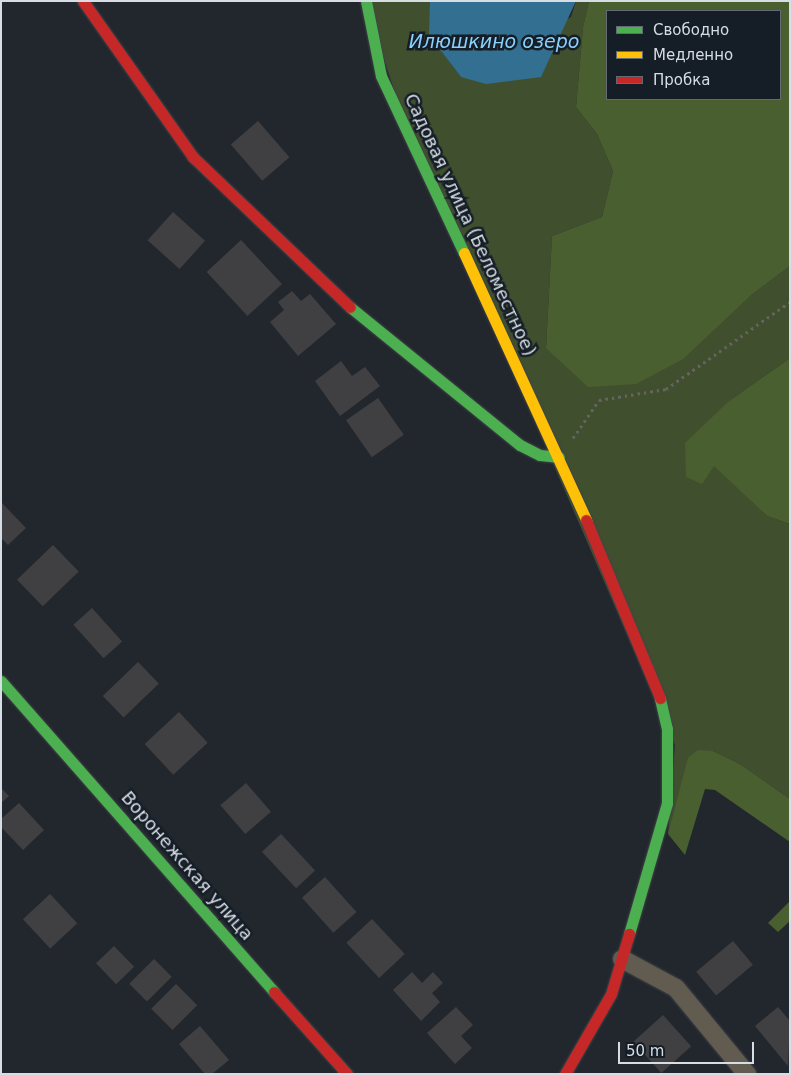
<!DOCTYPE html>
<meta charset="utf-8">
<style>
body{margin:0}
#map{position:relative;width:791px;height:1075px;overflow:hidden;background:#22272d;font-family:"DejaVu Sans",sans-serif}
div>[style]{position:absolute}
.green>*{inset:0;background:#40502e}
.forest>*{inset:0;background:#4a5f2f}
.water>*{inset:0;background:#336f90}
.building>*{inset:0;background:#404042;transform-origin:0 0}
.path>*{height:3px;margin-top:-1.5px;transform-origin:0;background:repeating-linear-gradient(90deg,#67635e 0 2.5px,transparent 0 6.5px)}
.roads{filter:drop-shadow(0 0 1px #404449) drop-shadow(0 0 1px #404449)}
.street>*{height:18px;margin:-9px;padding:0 9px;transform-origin:9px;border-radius:9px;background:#625b50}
.fast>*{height:11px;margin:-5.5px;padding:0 5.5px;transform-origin:5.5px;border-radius:5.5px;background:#4caf50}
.slow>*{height:11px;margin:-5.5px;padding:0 5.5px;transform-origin:5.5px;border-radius:5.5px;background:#ffc107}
.jam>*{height:11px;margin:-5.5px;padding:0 5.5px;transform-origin:5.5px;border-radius:5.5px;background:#c62828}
span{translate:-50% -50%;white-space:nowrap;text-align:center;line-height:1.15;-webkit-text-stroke:5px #151d27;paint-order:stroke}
.street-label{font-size:18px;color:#d7dde4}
.water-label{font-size:19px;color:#89d0fb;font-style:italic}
.frame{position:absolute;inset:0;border:2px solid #d7dde4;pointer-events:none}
.legend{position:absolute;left:606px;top:10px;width:175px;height:90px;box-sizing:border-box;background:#151d27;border:1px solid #636a73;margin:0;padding:6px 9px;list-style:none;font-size:15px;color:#d7dde4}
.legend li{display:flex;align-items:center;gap:10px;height:25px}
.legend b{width:25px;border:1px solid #636a73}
.scale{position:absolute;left:618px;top:1042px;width:136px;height:22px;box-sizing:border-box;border:2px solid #d7dde4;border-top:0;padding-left:6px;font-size:15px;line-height:18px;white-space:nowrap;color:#d7dde4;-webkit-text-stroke:4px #151d27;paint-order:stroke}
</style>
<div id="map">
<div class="green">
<i style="clip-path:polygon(365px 1px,430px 1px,430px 35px,461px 77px,571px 17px,576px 1px,589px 1px,583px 27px,576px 107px,597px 134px,613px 171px,602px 217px,552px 236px,546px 348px,750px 296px,790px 266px,790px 358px,729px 401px,714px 465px,767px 516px,790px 524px,790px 799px,740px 764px,713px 751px,668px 834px,675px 745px,402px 114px)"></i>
</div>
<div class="forest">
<i style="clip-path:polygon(evenodd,589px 1px,790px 1px,790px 266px,750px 296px,683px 359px,636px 384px,588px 387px,546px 348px,552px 236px,602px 217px,613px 171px,597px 134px,576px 107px,583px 27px,589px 1px,607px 11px,780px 11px,780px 99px,607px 99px,607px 11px)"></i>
<i style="clip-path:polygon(790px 358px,790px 524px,767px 516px,714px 466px,702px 484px,686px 477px,685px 443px,729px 401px)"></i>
<i style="clip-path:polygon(698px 750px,713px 751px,740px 764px,790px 799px,790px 842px,715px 790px,705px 789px,685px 855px,668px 834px,688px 758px)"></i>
<i style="clip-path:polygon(790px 901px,790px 921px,778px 932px,768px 923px)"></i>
</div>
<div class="water">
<i style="clip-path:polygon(430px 1px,576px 1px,541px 77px,486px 84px,461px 77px,429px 35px)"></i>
</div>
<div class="building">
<i style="left:258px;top:121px;width:48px;height:36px;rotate:49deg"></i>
<i style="left:173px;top:212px;width:43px;height:38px;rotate:42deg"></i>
<i style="left:241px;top:240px;width:60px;height:47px;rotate:47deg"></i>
<i style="clip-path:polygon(292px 291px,301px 301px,310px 294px,336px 324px,298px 356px,270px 322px,284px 310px,278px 302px)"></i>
<i style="clip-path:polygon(341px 361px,352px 376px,365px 367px,380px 386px,340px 416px,315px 381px)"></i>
<i style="left:378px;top:398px;width:45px;height:39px;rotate:55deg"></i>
<i style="clip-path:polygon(1px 502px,26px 528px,8px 545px,1px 538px)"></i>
<i style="left:53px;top:545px;width:37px;height:50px;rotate:46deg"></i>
<i style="left:92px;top:608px;width:45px;height:25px;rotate:48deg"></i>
<i style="left:138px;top:662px;width:30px;height:49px;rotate:46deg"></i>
<i style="left:179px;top:712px;width:42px;height:47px;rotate:47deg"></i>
<i style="left:246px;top:783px;width:38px;height:34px;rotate:49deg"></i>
<i style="clip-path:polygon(1px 788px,9px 796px,1px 803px)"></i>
<i style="clip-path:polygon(19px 803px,44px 830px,23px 850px,1px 827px,1px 819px)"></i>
<i style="left:281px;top:834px;width:50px;height:26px;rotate:47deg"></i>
<i style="left:325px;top:877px;width:47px;height:31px;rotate:48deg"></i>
<i style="left:50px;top:894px;width:40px;height:37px;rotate:47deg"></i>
<i style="left:372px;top:919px;width:48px;height:35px;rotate:47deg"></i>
<i style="left:733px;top:941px;width:31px;height:48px;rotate:50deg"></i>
<i style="left:114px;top:946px;width:29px;height:25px;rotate:46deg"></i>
<i style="left:154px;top:959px;width:25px;height:35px;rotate:45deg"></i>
<i style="clip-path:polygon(412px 972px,422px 983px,433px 972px,443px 983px,432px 993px,440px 1002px,421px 1021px,393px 990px)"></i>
<i style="left:176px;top:984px;width:30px;height:35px;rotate:45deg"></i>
<i style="clip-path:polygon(456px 1007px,473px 1025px,461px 1036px,472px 1048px,455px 1064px,427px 1033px)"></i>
<i style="clip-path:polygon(778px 1007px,790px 1021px,788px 1066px,755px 1026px)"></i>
<i style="left:663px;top:1015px;width:42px;height:40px;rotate:48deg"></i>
<i style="clip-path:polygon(200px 1026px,229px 1060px,212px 1074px,205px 1074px,179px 1044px)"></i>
</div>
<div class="path">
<i style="left:573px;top:438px;width:46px;rotate:-55.6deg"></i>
<i style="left:599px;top:400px;width:68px;rotate:-9.3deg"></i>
<i style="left:666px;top:389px;width:151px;rotate:-35.1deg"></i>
</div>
<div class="roads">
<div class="street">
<i style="left:622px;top:959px;width:61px;rotate:28.2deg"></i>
<i style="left:676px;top:988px;width:112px;rotate:50.5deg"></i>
</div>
<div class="fast">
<i style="left:366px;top:1px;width:76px;rotate:78.7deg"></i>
<i style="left:381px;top:76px;width:195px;rotate:64.9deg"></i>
<i style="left:350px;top:307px;width:219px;rotate:39.1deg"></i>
<i style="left:520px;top:445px;width:22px;rotate:27deg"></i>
<i style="left:540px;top:455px;width:19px;rotate:6deg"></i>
<i style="left:1px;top:681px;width:414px;rotate:48.7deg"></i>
<i style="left:629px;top:934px;width:136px;rotate:-73.8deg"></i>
<i style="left:667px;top:803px;width:74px;rotate:-90deg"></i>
<i style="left:667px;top:729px;width:32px;rotate:-103deg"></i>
</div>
<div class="slow">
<i style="left:464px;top:253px;width:294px;rotate:65.4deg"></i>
</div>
<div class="jam">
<i style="left:83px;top:1px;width:191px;rotate:54.8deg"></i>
<i style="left:193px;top:157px;width:217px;rotate:43.7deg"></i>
<i style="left:586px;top:520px;width:193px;rotate:67.4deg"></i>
<i style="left:274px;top:992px;width:110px;rotate:48.3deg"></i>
<i style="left:565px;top:1074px;width:92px;rotate:-60.1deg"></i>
<i style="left:611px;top:994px;width:63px;rotate:-73.3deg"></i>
</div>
</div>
<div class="street-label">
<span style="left:470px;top:225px;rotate:65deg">Садовая улица (Беломестное)</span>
<span style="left:187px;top:866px;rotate:49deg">Воронежская улица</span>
</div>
<div class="water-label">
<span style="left:494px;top:42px">Илюшкино озеро</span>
</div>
<div class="frame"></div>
<ul class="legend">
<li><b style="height:6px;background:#4caf50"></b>Свободно</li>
<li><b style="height:6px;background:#ffc107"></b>Медленно</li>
<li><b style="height:6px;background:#c62828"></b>Пробка</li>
</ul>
<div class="scale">50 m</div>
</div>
